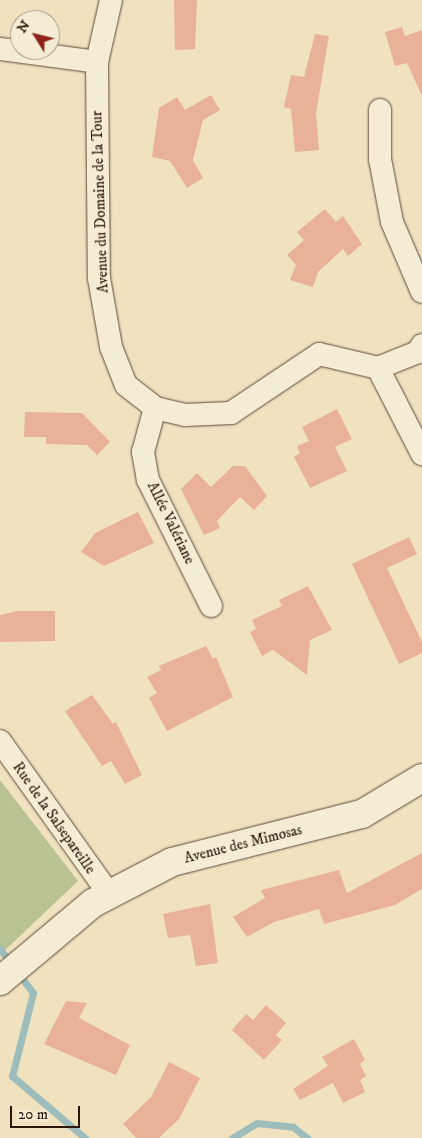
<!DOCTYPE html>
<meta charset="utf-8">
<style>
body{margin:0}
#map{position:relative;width:422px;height:1138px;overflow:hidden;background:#f0e2bf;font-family:"IM FELL DW Pica",serif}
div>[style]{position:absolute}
.green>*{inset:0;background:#b9c392}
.stream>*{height:7px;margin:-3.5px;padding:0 3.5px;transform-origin:3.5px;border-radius:3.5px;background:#9dbcbb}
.building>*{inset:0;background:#e9b198}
.roads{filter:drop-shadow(0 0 1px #5d4939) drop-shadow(0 0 1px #5d4939)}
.street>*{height:22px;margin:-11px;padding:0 11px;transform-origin:11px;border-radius:11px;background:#f5ecd5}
.secondary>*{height:28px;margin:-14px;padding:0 14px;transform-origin:14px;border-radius:14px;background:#f5ecd5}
span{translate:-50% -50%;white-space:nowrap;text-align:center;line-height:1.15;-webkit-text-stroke:4px #f5ecd5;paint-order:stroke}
.street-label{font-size:15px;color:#2c160c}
.north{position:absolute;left:10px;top:10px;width:50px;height:50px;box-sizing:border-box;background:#f5ecd5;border:1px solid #a59685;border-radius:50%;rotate:306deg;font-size:14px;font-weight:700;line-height:20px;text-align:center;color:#2c160c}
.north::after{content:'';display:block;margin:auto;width:18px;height:22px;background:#8f2418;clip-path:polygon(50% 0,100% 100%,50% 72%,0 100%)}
.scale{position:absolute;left:10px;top:1106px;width:70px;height:22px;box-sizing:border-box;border:2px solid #2c160c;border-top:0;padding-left:6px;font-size:15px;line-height:18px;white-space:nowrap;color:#2c160c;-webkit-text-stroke:4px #f5ecd5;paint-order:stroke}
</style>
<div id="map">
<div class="green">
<i style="clip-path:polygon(0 780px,78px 881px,0 955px)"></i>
</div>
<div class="stream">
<i style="left:0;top:949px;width:20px;rotate:53deg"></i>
<i style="left:18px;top:973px;width:25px;rotate:53deg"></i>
<i style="left:33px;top:993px;width:86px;rotate:104.2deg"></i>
<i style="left:12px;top:1076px;width:96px;rotate:40.3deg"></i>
<i style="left:232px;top:1138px;width:29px;rotate:-31deg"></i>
<i style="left:257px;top:1123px;width:36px;rotate:6deg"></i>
<i style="left:293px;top:1127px;width:18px;rotate:38deg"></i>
</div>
<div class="building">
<i style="clip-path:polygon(174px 0,197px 0,195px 49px,175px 50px)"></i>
<i style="clip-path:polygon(402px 27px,405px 36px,422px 30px,422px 96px,407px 63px,395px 66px,385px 32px)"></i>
<i style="clip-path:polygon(315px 34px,329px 36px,316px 113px,319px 150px,295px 152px,291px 109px,284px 107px,291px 75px,304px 77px)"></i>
<i style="clip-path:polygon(211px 95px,220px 110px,203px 120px,193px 160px,203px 178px,187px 188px,170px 161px,152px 157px,159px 108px,177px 97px,185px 110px)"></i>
<i style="clip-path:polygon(325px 209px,336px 222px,343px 216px,362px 244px,348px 256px,343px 249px,318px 272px,313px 287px,290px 280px,296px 265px,287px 255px,304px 240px,297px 232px)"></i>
<i style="clip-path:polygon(337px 409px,352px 439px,335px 447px,347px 471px,310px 488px,294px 457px,300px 453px,297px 446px,309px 441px,302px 427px)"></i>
<i style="clip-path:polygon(25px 412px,82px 413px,110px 442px,97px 455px,87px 445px,46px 444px,46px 437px,24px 437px)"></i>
<i style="clip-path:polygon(233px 466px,245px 466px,267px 496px,254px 510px,240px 497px,217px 521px,220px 528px,204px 535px,181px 489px,197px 473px,211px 487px)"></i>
<i style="clip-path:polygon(138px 512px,154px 543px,104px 566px,81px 552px,95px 533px)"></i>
<i style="clip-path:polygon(409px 537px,417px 554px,387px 568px,422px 642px,422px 653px,399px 664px,352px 564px)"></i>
<i style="clip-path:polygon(308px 586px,332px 630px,310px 640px,307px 675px,273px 650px,262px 656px,250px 632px,256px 629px,252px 620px,282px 606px,279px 600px)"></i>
<i style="clip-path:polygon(18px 611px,55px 611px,55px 641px,0 642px,0 615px)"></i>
<i style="clip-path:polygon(206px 646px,213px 659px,216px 657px,233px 697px,167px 731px,149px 698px,157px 693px,147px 677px,161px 670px,159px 666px)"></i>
<i style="clip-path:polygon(92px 695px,113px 724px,116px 722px,142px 775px,125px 784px,111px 761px,102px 766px,65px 711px)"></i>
<i style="clip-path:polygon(422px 853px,422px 889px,395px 905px,324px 924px,319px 909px,274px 922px,247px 937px,233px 917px,265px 898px,261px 890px,339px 870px,347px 893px)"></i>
<i style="clip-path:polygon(210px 904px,218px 963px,196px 966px,190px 935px,168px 938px,163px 914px)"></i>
<i style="clip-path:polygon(66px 1001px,87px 1003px,79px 1018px,130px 1045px,116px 1075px,44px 1044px)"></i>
<i style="clip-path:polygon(266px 1005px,286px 1023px,276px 1035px,282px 1040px,264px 1060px,232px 1030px,246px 1014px,253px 1020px)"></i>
<i style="clip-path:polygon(354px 1039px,365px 1060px,360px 1064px,366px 1076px,360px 1080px,365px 1092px,343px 1103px,333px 1083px,300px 1100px,293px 1089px,328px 1066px,322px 1057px)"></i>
<i style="clip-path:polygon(169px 1062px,200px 1078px,179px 1119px,159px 1138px,136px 1138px,123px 1124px,151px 1097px)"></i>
</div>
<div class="roads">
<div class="street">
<i style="left:111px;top:0;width:64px;rotate:102.7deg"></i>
<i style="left:97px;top:62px;width:216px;rotate:89.5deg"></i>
<i style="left:99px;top:278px;width:70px;rotate:80.1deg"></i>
<i style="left:111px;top:347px;width:41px;rotate:68.5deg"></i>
<i style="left:126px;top:385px;width:37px;rotate:38deg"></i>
<i style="left:155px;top:408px;width:31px;rotate:13deg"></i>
<i style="left:185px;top:415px;width:46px;rotate:-2.5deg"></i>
<i style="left:231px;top:413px;width:106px;rotate:-33.8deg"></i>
<i style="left:319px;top:354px;width:61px;rotate:13.3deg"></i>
<i style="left:378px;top:368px;width:97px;rotate:62.9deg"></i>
<i style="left:0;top:49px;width:98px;rotate:7.6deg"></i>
<i style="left:380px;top:110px;width:49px;rotate:90deg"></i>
<i style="left:380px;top:159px;width:64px;rotate:79.2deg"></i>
<i style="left:392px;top:222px;width:76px;rotate:66.8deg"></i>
<i style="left:378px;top:368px;width:43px;rotate:-21.8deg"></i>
<i style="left:418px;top:352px;width:8px;rotate:-60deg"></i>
<i style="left:155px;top:408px;width:46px;rotate:105.3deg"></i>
<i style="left:143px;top:452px;width:28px;rotate:80deg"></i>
<i style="left:148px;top:480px;width:141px;rotate:63.4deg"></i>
<i style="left:0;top:741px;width:188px;rotate:54.5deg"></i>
</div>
<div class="secondary">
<i style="left:0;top:981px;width:121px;rotate:-40deg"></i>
<i style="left:93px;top:903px;width:89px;rotate:-27.4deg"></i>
<i style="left:172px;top:862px;width:196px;rotate:-14.2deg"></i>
<i style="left:362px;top:814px;width:70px;rotate:-31deg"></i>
</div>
</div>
<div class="street-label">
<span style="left:100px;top:202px;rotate:-92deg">Avenue du Domaine de la Tour</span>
<span style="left:171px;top:523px;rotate:64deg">Allée Valériane</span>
<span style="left:54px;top:818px;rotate:55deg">Rue de la Salsepareille</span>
<span style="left:243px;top:844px;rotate:-14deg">Avenue des Mimosas</span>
</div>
<div class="north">N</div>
<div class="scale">20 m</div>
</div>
